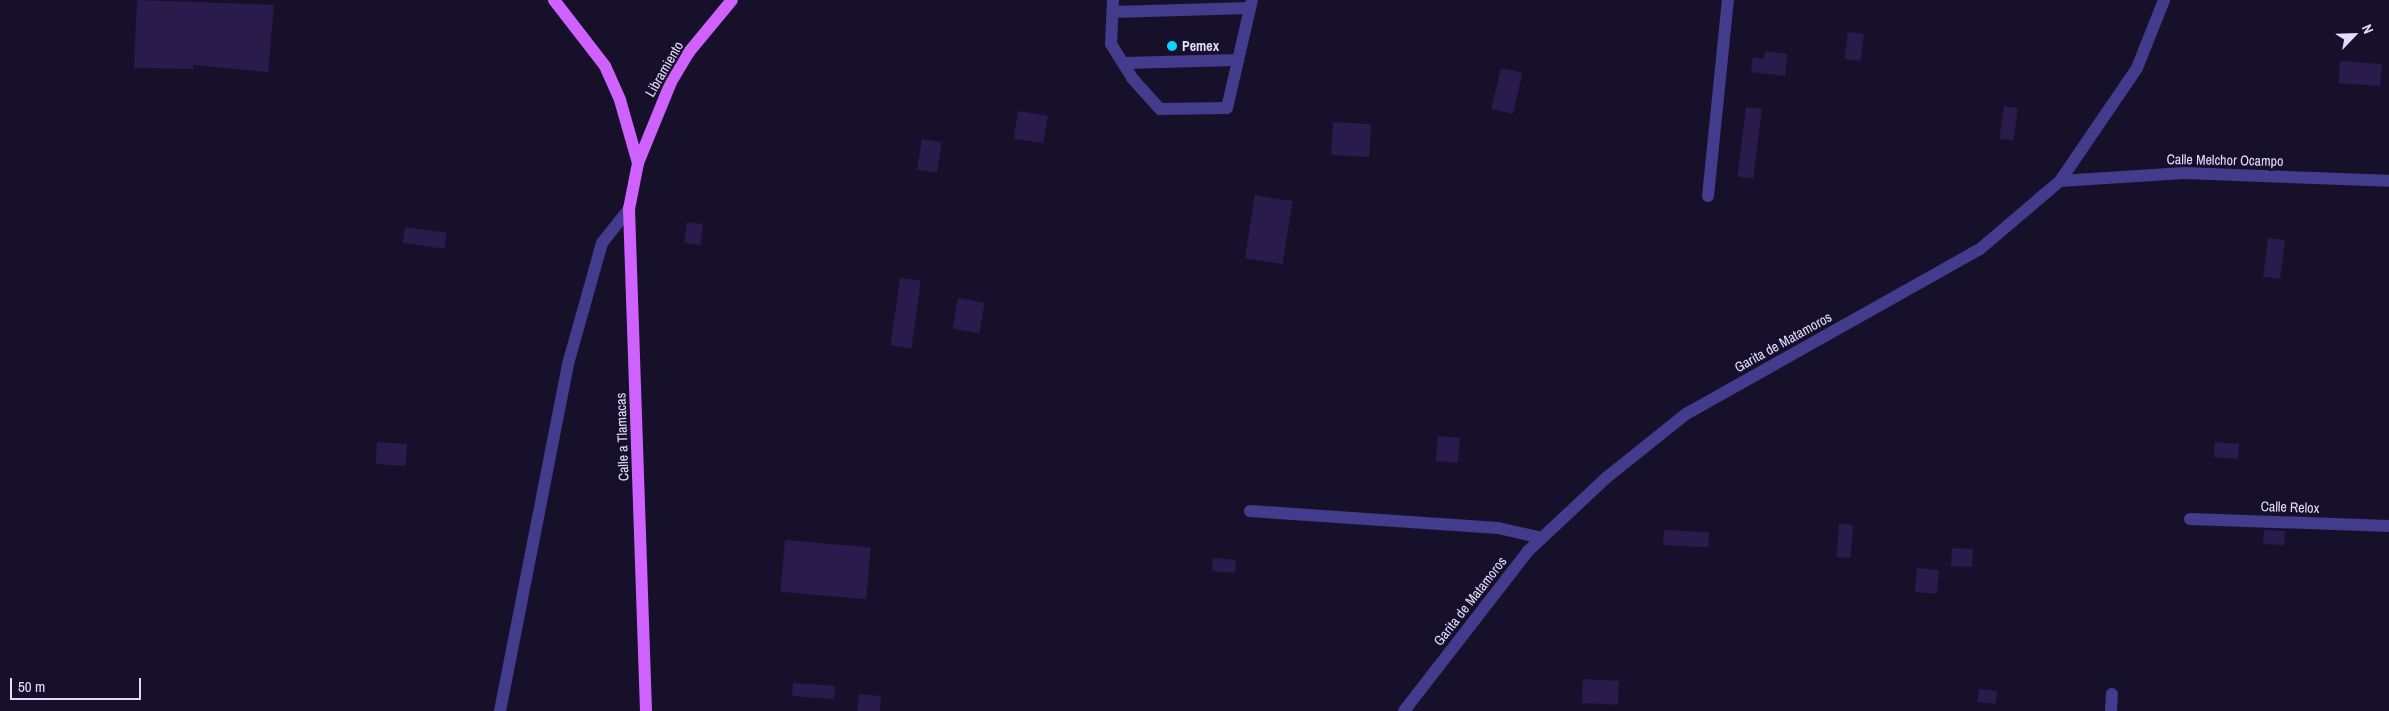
<!DOCTYPE html>
<style>
body{margin:0}
#map{position:relative;width:2389px;height:711px;overflow:hidden;background:#17102b;font-family:"Archivo Narrow",sans-serif}
div>[style]{position:absolute}
.building>*{inset:0;background:#291c4d;transform-origin:0 0}
.minor>*{height:12px;margin:-6px;padding:0 6px;transform-origin:6px;border-radius:6px;background:#433b8b}
.major>*{height:12px;margin:-6px;padding:0 6px;transform-origin:6px;border-radius:6px;background:#cf62ff}
.dots>*{width:14px;height:14px;translate:-50% -50%;box-sizing:border-box;border:2px solid #17102b;border-radius:50%}
span{translate:-50% -50%;white-space:nowrap;text-align:center;line-height:1.15;-webkit-text-stroke:5px #17102b;paint-order:stroke}
.poi-label{font-size:14px;color:#e2dbff;font-weight:700}
.left{translate:0 -50%;text-align:left}
.street-label{font-size:14px;color:#e2dbff}
.north{position:absolute;left:2329px;top:10px;width:50px;height:50px;-webkit-text-stroke:4px #17102b;paint-order:stroke;rotate:66deg;font-size:14px;font-weight:700;line-height:20px;text-align:center;color:#e2dbff}
.north::after{content:'';display:block;margin:auto;width:18px;height:22px;background:#e2dbff;clip-path:polygon(50% 0,100% 100%,50% 72%,0 100%)}
.scale{position:absolute;left:10px;top:678px;width:131px;height:22px;box-sizing:border-box;border:2px solid #e2dbff;border-top:0;padding-left:6px;font-size:15px;line-height:18px;white-space:nowrap;color:#e2dbff;-webkit-text-stroke:4px #17102b;paint-order:stroke}
</style>
<div id="map">
<div class="building">
<i style="clip-path:polygon(137px 0,274px 5px,268px 72px,193px 65px,193px 69px,134px 68px)"></i>
<i style="left:1848px;top:32px;width:16px;height:27px;rotate:7deg"></i>
<i style="clip-path:polygon(1765px 51px,1787px 54px,1785px 76px,1751px 72px,1753px 57px,1764px 59px)"></i>
<i style="left:2340px;top:61px;width:42px;height:22px;rotate:4deg"></i>
<i style="left:1501px;top:68px;width:22px;height:42px;rotate:13deg"></i>
<i style="left:2004px;top:106px;width:14px;height:33px;rotate:8deg"></i>
<i style="left:1746px;top:107px;width:16px;height:70px;rotate:7deg"></i>
<i style="left:1018px;top:111px;width:30px;height:28px;rotate:9deg"></i>
<i style="left:1333px;top:122px;width:38px;height:33px;rotate:3deg"></i>
<i style="left:922px;top:139px;width:20px;height:31px;rotate:9deg"></i>
<i style="left:1255px;top:195px;width:38px;height:64px;rotate:9deg"></i>
<i style="left:687px;top:222px;width:16px;height:21px;rotate:7deg"></i>
<i style="left:405px;top:227px;width:42px;height:16px;rotate:8deg"></i>
<i style="left:2268px;top:238px;width:17px;height:39px;rotate:7deg"></i>
<i style="left:900px;top:278px;width:21px;height:68px;rotate:8deg"></i>
<i style="left:958px;top:298px;width:27px;height:31px;rotate:10deg"></i>
<i style="left:1438px;top:436px;width:22px;height:25px;rotate:5deg"></i>
<i style="left:377px;top:442px;width:30px;height:22px;rotate:4deg"></i>
<i style="left:2215px;top:442px;width:24px;height:15px;rotate:5deg"></i>
<i style="left:1839px;top:524px;width:14px;height:33px;rotate:4deg"></i>
<i style="left:1664px;top:530px;width:45px;height:15px;rotate:3deg"></i>
<i style="left:2264px;top:530px;width:21px;height:14px;rotate:3deg"></i>
<i style="left:785px;top:540px;width:86px;height:52px;rotate:5deg"></i>
<i style="left:1952px;top:548px;width:21px;height:18px;rotate:3deg"></i>
<i style="left:1213px;top:558px;width:23px;height:13px;rotate:5deg"></i>
<i style="left:1917px;top:568px;width:22px;height:24px;rotate:5deg"></i>
<i style="left:1583px;top:679px;width:36px;height:24px;rotate:3deg"></i>
<i style="left:793px;top:683px;width:42px;height:13px;rotate:4deg"></i>
<i style="left:1979px;top:689px;width:18px;height:13px;rotate:6deg"></i>
<i style="left:859px;top:694px;width:22px;height:17px;rotate:5deg"></i>
</div>
<div class="minor">
<i style="left:1113px;top:0;width:44px;rotate:92.6deg"></i>
<i style="left:1111px;top:44px;width:40px;rotate:58deg"></i>
<i style="left:1132px;top:78px;width:42px;rotate:47.9deg"></i>
<i style="left:1160px;top:109px;width:67px;rotate:-0.9deg"></i>
<i style="left:1227px;top:108px;width:111px;rotate:-77deg"></i>
<i style="left:1113px;top:12px;width:137px;rotate:-1.7deg"></i>
<i style="left:1123px;top:63px;width:115px;rotate:-1.5deg"></i>
<i style="left:2060px;top:181px;width:124px;rotate:-3.7deg"></i>
<i style="left:2184px;top:173px;width:205px;rotate:2.2deg"></i>
<i style="left:1708px;top:196px;width:197px;rotate:-84.2deg"></i>
<i style="left:1250px;top:511px;width:249px;rotate:3.9deg"></i>
<i style="left:1498px;top:528px;width:45px;rotate:12.8deg"></i>
<i style="left:2190px;top:519px;width:199px;rotate:2deg"></i>
<i style="left:500px;top:711px;width:354px;rotate:-78.9deg"></i>
<i style="left:568px;top:364px;width:126px;rotate:-74.3deg"></i>
<i style="left:602px;top:243px;width:43px;rotate:-51.5deg"></i>
<i style="left:1404px;top:711px;width:202px;rotate:-52.2deg"></i>
<i style="left:1528px;top:551px;width:107px;rotate:-43.1deg"></i>
<i style="left:1606px;top:478px;width:102px;rotate:-38.7deg"></i>
<i style="left:1686px;top:414px;width:337px;rotate:-29.3deg"></i>
<i style="left:1980px;top:249px;width:105px;rotate:-40.4deg"></i>
<i style="left:2060px;top:181px;width:137px;rotate:-55.7deg"></i>
<i style="left:2137px;top:68px;width:73px;rotate:-68.3deg"></i>
<i style="left:2111px;top:711px;width:17px;rotate:-87deg"></i>
</div>
<div class="major">
<i style="left:554px;top:0;width:83px;rotate:52.3deg"></i>
<i style="left:605px;top:66px;width:37px;rotate:66deg"></i>
<i style="left:620px;top:100px;width:66px;rotate:74.1deg"></i>
<i style="left:646px;top:711px;width:502px;rotate:-91.94deg"></i>
<i style="left:629px;top:209px;width:47px;rotate:-78.9deg"></i>
<i style="left:638px;top:163px;width:87px;rotate:-67.8deg"></i>
<i style="left:671px;top:82px;width:35px;rotate:-59deg"></i>
<i style="left:689px;top:52px;width:67px;rotate:-50.4deg"></i>
</div>
<div class="dots">
<i style="left:1172px;top:46px;background:#07d5ff"></i>
</div>
<div class="poi-label">
<span class="left" style="left:1182px;top:46px">Pemex</span>
</div>
<div class="street-label">
<span style="left:664px;top:69px;rotate:-60deg">Libramiento</span>
<span style="left:2225px;top:160px;rotate:1deg">Calle Melchor Ocampo</span>
<span style="left:1783px;top:342px;rotate:-29deg">Garita de Matamoros</span>
<span style="left:622px;top:437px;rotate:-92deg">Calle a Tlamacas</span>
<span style="left:2290px;top:507px;rotate:2deg">Calle Relox</span>
<span style="left:1470px;top:601px;rotate:-52deg">Garita de Matamoros</span>
</div>
<div class="north">N</div>
<div class="scale">50 m</div>
</div>
